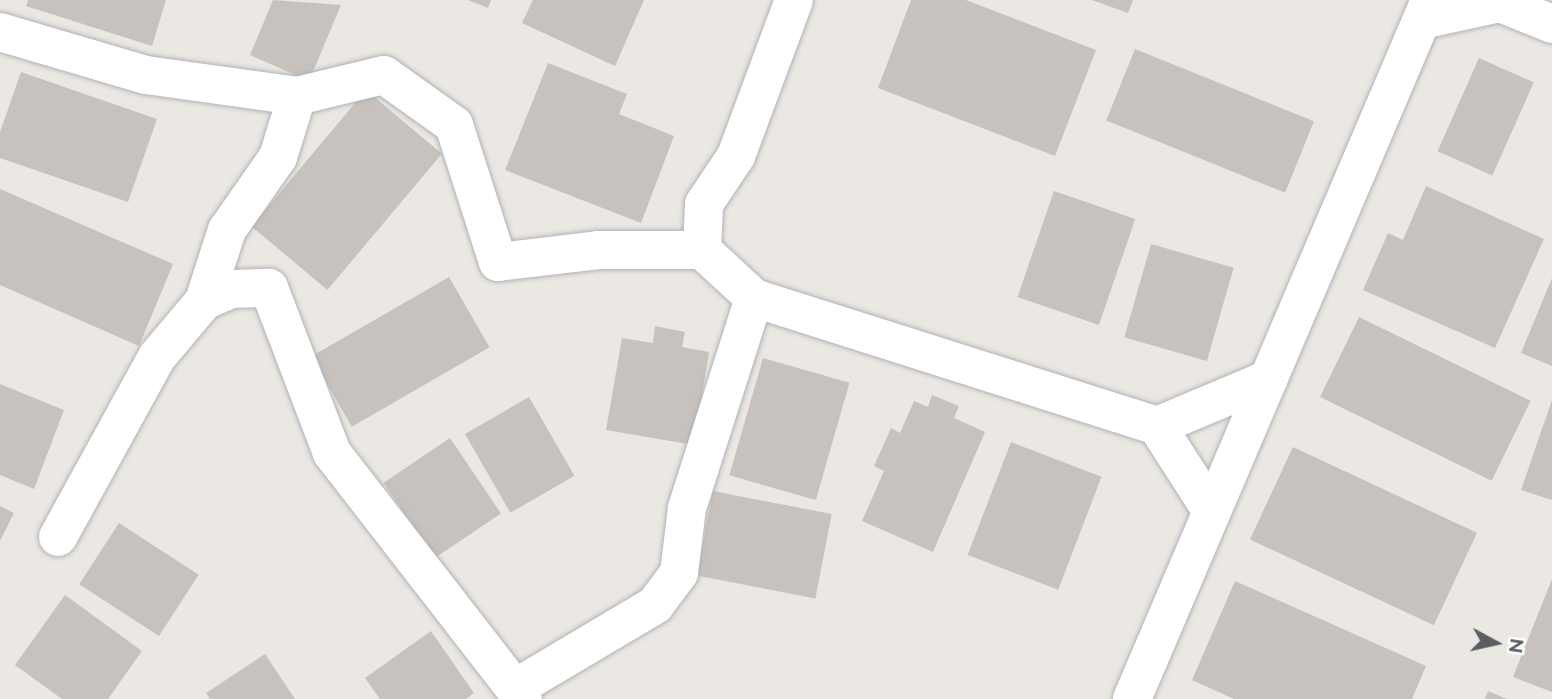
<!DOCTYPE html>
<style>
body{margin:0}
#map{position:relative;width:1552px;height:699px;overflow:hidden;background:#ebe7e2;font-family:Raleway,sans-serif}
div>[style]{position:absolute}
.building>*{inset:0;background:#c7c2be;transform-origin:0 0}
.roads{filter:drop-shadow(0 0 2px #afb3b6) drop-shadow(0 0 2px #afb3b6)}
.street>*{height:38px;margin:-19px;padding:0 19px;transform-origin:19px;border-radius:19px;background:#fff}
span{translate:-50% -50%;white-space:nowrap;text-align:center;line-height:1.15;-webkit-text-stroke:7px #fff;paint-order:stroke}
.north{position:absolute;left:1461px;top:608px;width:70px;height:70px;-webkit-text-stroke:5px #fff;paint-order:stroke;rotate:98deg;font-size:19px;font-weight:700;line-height:28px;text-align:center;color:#5a5e61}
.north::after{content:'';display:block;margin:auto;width:24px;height:32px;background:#5a5e61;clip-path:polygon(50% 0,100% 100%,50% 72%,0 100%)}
</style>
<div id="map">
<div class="building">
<i style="clip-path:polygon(28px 0,166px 0,152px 46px,26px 6px)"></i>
<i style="clip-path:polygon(273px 0,341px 5px,309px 81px,250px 55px)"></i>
<i style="clip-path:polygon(468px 0,491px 0,488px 8px)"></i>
<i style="clip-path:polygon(533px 0,644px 0,615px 66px,522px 23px)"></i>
<i style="clip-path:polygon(911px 0,966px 0,1096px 50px,1055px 156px,878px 88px)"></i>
<i style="clip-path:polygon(1092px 0,1133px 0,1128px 13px)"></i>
<i style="left:1135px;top:49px;width:193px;height:77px;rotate:22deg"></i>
<i style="left:1479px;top:58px;width:60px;height:102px;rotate:24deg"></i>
<i style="clip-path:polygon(548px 63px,627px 94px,619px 114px,674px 136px,641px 223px,505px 170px)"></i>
<i style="clip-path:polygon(21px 72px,157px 119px,128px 202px,0 158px,0 132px)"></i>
<i style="left:366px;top:90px;width:99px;height:178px;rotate:40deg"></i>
<i style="clip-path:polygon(1426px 186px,1544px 239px,1495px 348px,1363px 290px,1388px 233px,1403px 240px)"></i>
<i style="clip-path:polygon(0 189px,173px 264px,139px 346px,0 285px)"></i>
<i style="left:1054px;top:191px;width:86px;height:112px;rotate:19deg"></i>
<i style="left:1151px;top:244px;width:86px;height:97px;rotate:16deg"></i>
<i style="left:449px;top:277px;width:81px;height:159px;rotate:60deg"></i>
<i style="clip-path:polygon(1552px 278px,1552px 366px,1521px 353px)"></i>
<i style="left:1359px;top:317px;width:191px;height:89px;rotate:26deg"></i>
<i style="clip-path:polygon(655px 326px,685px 332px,682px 347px,709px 352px,694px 445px,606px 430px,622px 338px,653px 343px)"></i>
<i style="left:763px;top:358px;width:90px;height:122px;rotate:16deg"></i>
<i style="clip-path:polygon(0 384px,64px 410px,34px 489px,0 475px)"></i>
<i style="clip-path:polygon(932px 395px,959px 406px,954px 418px,985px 432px,933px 552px,862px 521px,884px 471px,874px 466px,891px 428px,900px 433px,914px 401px,928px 407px)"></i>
<i style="left:529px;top:397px;width:91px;height:74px;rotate:60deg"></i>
<i style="clip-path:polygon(1552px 400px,1552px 500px,1521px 490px)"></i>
<i style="left:450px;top:438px;width:91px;height:80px;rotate:56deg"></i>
<i style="left:1011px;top:442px;width:97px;height:121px;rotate:21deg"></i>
<i style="left:1293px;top:447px;width:203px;height:102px;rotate:25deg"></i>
<i style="left:713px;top:491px;width:121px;height:86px;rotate:11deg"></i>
<i style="clip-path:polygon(0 506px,14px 513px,0 541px)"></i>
<i style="left:119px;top:523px;width:95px;height:73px;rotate:33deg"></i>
<i style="clip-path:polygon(1552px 579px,1552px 692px,1513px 677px)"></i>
<i style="clip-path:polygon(1235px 581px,1426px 666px,1412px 699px,1234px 699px,1192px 680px)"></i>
<i style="clip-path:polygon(65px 595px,142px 651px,108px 699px,62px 699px,15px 665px)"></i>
<i style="clip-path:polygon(431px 631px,474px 693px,466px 699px,380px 699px,365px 678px)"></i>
<i style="clip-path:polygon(265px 654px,295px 699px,210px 699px,206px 693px)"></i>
<i style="clip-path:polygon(1488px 691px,1507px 699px,1485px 699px)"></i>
</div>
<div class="roads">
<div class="street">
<i style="left:1422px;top:20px;width:80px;rotate:-12.3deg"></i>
<i style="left:1500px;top:3px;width:56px;rotate:22deg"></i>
<i style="left:0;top:32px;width:152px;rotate:16.4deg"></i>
<i style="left:146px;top:75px;width:152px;rotate:7.9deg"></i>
<i style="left:297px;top:96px;width:89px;rotate:-13.6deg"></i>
<i style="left:384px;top:75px;width:86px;rotate:35.5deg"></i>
<i style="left:454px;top:125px;width:144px;rotate:72.2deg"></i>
<i style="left:498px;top:262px;width:101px;rotate:-6.8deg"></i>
<i style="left:598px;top:250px;width:104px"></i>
<i style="left:702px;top:250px;width:71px;rotate:42.7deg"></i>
<i style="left:754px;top:298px;width:423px;rotate:17.6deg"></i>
<i style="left:1157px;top:426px;width:100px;rotate:57.3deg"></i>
<i style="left:702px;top:250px;width:46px;rotate:-87.5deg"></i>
<i style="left:704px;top:204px;width:58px;rotate:-56.3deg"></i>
<i style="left:736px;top:156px;width:166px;rotate:-69.6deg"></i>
<i style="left:204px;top:301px;width:30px;rotate:-24deg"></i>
<i style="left:231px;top:289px;width:38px;rotate:-2deg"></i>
<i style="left:269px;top:288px;width:177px;rotate:69.1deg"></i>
<i style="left:332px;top:453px;width:311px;rotate:52.2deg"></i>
<i style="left:1157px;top:426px;width:121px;rotate:-22.8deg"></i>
<i style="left:58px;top:537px;width:205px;rotate:-61.2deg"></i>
<i style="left:157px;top:357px;width:73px;rotate:-50deg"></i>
<i style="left:204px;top:301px;width:75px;rotate:-72.1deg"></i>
<i style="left:227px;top:230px;width:89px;rotate:-55.1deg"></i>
<i style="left:278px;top:157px;width:64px;rotate:-72.7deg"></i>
<i style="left:517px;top:687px;width:161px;rotate:-30.7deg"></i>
<i style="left:655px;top:605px;width:40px;rotate:-53deg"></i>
<i style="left:679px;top:573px;width:65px;rotate:-83deg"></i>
<i style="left:687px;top:508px;width:220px;rotate:-72.3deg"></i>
<i style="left:1132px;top:699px;width:760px;rotate:-66.91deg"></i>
</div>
</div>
<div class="north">N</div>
</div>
